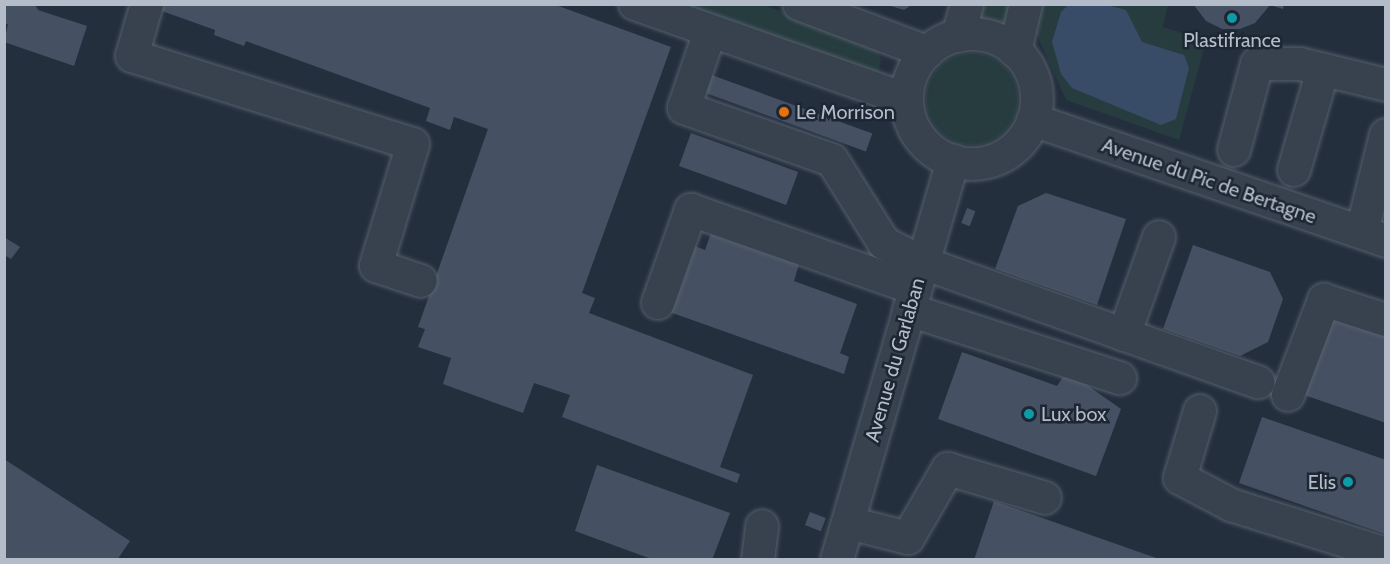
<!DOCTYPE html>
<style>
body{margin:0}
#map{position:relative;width:1390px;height:564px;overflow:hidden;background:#242f3e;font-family:Cabin,sans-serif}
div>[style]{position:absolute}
.green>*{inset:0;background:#263c3f}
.round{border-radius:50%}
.water>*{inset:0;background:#394c67}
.building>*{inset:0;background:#455162;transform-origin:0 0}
.roads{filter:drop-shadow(0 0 2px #565f6c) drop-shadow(0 0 2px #565f6c)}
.minor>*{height:32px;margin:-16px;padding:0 16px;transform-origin:16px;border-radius:16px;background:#38414e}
.minor>.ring{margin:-16px;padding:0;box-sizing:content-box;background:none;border:32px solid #38414e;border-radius:50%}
.dots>*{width:16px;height:16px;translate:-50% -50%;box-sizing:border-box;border:3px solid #1d2633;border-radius:50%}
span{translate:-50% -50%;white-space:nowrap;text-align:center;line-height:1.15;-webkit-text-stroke:5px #1d2633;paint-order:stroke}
.poi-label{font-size:20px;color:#b4bcc9}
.left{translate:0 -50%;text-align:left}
.right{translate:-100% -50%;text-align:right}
.street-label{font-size:20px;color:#b4bcc9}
.frame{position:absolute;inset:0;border:6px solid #b4bcc9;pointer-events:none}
</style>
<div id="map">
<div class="green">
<i style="clip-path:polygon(665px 5px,763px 5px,874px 44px,881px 58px,879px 73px,869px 76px)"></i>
<i style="clip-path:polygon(976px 5px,1018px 5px,1011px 29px,972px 20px)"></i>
<i style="clip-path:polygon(1037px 5px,1168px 5px,1163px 27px,1206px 41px,1179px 140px,1066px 100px,1032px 24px)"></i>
<i class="round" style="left:926px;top:53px;width:92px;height:92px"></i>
</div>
<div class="water">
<i style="clip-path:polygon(1068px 5px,1107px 5px,1126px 10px,1142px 42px,1184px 55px,1189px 68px,1176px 119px,1161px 125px,1072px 88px,1061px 74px,1052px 42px,1061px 12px)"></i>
</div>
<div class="building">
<i style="clip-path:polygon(4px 4px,35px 4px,38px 10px,87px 26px,74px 66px,4px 42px,8px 24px,4px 24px)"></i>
<i style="clip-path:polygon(164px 4px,553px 4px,671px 47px,582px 293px,595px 298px,589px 313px,753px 375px,720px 467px,740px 474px,737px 483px,562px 417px,570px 395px,534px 383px,523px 413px,443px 384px,451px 358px,418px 347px,425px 329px,418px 327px,488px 129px,454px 117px,450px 130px,426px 121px,430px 108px,246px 41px,244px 46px,214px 35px,215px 30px,162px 11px)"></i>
<i style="clip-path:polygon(884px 4px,913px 4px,904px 10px)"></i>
<i style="clip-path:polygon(1193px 4px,1284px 4px,1283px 9px,1270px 5px,1255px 23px,1240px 29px,1222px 29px,1206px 21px)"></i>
<i style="left:706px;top:73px;width:177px;height:19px;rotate:20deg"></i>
<i style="left:691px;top:133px;width:114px;height:35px;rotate:20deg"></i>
<i style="clip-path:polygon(1046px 193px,1126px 219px,1097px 305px,995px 269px,1018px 206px)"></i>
<i style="left:967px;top:208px;width:9px;height:16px;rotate:21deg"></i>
<i style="clip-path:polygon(711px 233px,799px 264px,794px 281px,857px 304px,840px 353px,849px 357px,844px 374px,664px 310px,687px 243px,705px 250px)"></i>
<i style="clip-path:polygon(4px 237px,20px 247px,11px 259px,4px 255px)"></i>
<i style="clip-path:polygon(1193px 245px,1270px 272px,1283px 299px,1268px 342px,1240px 356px,1163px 329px)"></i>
<i style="clip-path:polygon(1332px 315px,1386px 334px,1386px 423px,1304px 395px)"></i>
<i style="clip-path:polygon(962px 352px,1057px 386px,1067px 371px,1121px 409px,1096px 476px,938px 419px)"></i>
<i style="clip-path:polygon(1262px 417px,1386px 460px,1385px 534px,1239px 483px)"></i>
<i style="clip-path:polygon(4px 459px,130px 541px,117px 560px,4px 560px)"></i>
<i style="clip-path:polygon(597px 465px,730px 513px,712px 560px,654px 560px,575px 531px)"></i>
<i style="clip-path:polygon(994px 501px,1159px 559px,1159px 560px,974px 560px)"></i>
<i style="left:810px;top:512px;width:17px;height:14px;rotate:21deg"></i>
</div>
<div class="roads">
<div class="minor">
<i style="left:147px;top:4px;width:54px;rotate:106.1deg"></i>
<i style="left:132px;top:56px;width:294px;rotate:17.4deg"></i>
<i style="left:413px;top:144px;width:127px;rotate:106.9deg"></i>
<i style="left:376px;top:266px;width:47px;rotate:18.4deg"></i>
<i style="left:635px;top:4px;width:288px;rotate:19.4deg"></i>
<i style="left:799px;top:4px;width:137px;rotate:20.6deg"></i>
<i style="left:710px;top:32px;width:80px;rotate:108.9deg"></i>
<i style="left:684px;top:108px;width:157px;rotate:19.4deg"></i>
<i style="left:832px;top:160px;width:98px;rotate:57.9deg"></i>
<i style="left:884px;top:243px;width:44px;rotate:27.1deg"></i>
<i style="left:923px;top:263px;width:356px;rotate:19.6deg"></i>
<i class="ring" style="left:907px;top:34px;width:98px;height:98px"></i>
<i style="left:958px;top:36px;width:33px;rotate:-74deg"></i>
<i style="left:1015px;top:51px;width:48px;rotate:-76.8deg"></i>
<i style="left:1033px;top:120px;width:373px;rotate:18.9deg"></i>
<i style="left:1234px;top:150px;width:89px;rotate:-75deg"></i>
<i style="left:1257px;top:64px;width:43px"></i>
<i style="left:1300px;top:64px;width:89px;rotate:13.7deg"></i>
<i style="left:1294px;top:170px;width:104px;rotate:-73.8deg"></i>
<i style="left:1362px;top:232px;width:100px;rotate:-76.1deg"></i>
<i style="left:658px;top:303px;width:99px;rotate:-70.5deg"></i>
<i style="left:691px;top:210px;width:238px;rotate:19.3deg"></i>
<i style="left:909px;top:310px;width:222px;rotate:17.9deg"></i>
<i style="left:1124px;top:335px;width:104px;rotate:-70.3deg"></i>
<i style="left:1288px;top:395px;width:102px;rotate:-69.2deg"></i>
<i style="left:1324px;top:300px;width:65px;rotate:17.9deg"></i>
<i style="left:1200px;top:411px;width:70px;rotate:106.6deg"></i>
<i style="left:1180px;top:478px;width:58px;rotate:27.9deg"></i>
<i style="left:1231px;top:505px;width:163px;rotate:17.5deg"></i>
<i style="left:849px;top:523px;width:61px;rotate:14.3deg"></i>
<i style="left:908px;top:538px;width:80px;rotate:-59.9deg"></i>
<i style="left:948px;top:469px;width:101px;rotate:16.6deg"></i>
<i style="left:758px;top:560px;width:34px;rotate:-83deg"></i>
<i style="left:837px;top:560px;width:416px;rotate:-73.8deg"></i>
</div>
</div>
<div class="dots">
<i style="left:1232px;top:18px;background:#0f9aa8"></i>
<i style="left:784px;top:112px;background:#e8710a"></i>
<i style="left:1029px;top:414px;background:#0f9aa8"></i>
<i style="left:1348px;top:482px;background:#0f9aa8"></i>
</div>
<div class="poi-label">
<span style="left:1232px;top:40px">Plastifrance</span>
<span class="left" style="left:796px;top:112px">Le Morrison</span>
<span class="left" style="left:1041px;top:414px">Lux box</span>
<span class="right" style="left:1336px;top:482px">Elis</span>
</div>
<div class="street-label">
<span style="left:1209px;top:181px;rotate:19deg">Avenue du Pic de Bertagne</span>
<span style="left:895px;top:360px;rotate:-74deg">Avenue du Garlaban</span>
</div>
<div class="frame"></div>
</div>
